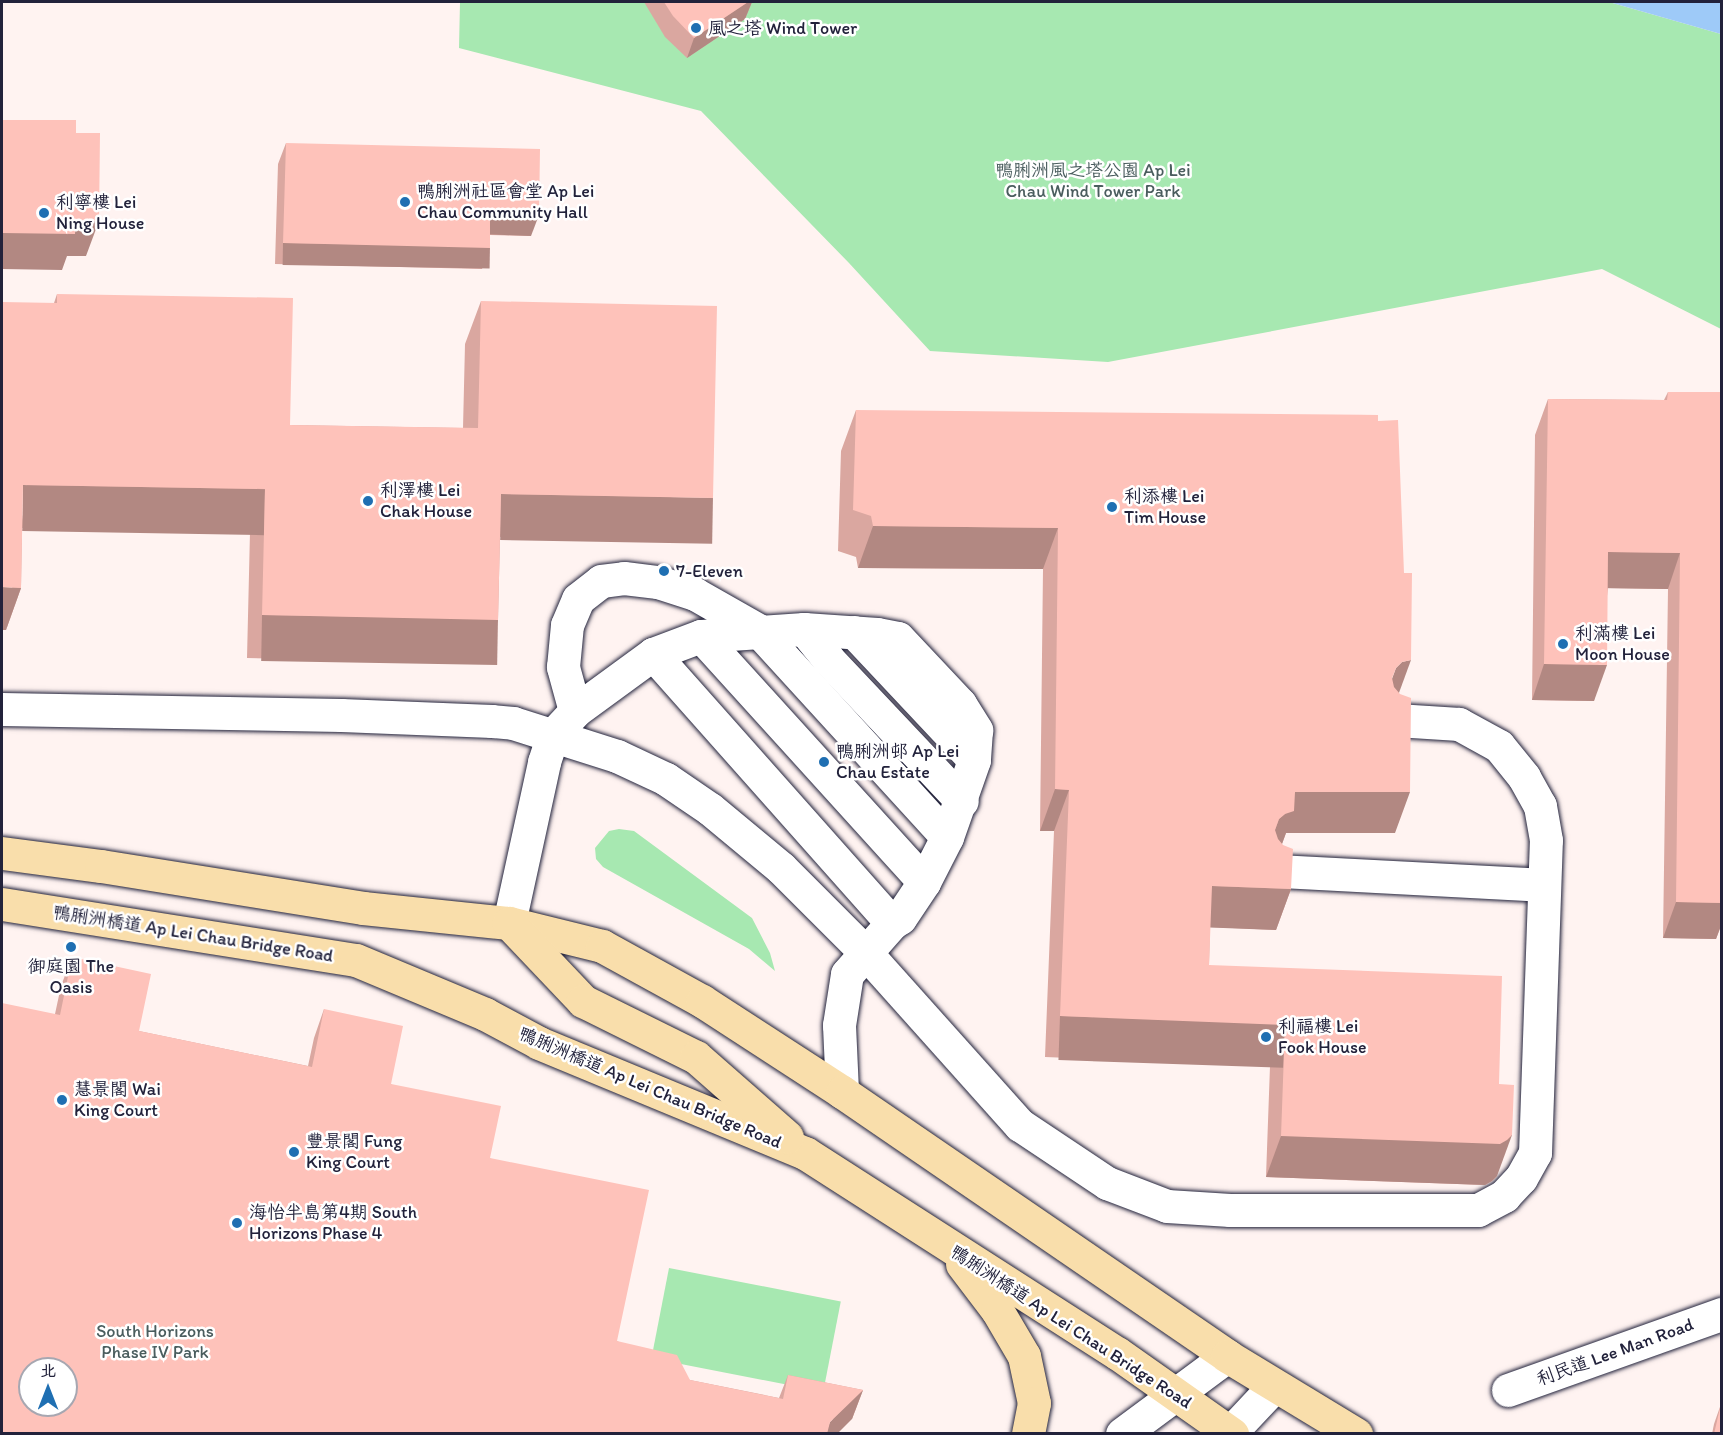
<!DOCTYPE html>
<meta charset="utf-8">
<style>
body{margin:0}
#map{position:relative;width:1723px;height:1435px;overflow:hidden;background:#fff3f1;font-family:Itim,"LXGW WenKai TC",sans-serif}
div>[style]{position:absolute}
.green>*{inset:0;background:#a7e8b1;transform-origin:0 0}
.water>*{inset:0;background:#9ecaf8}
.roads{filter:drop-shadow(0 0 2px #22223b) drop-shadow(0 0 2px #22223b)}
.minor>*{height:33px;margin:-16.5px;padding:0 16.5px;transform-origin:16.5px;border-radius:16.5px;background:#fff}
.major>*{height:33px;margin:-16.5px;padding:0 16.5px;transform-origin:16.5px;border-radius:16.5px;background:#f9deab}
.wall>*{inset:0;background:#daa7a0}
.shaded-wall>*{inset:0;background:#b28882;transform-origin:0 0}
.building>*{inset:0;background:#fec2ba}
.dots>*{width:16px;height:16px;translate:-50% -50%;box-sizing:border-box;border:3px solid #fff;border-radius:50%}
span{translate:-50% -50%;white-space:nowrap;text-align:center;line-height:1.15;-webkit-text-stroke:5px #fff;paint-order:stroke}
.poi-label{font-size:18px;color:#22223b}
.left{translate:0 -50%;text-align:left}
.park-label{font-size:18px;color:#4a5d5e}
.street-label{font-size:18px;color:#22223b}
.frame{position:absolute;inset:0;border:3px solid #22223b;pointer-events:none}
.north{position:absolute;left:18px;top:1357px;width:60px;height:60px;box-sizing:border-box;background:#fff;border:2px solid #a7a7b1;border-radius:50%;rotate:0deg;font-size:16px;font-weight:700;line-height:24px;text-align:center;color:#22223b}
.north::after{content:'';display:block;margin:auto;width:21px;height:27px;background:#1f6fb2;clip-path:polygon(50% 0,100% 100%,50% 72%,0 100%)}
</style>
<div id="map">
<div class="green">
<i style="clip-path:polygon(460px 2px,1609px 2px,1721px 34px,1721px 329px,1602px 269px,1108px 362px,930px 351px,849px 263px,701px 111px,459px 48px)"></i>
<i style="clip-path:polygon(619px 829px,634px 831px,752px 918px,770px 953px,775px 971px,749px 949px,603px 867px,596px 859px,595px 848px,609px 831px)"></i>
<i style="left:669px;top:1268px;width:175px;height:92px;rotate:11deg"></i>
</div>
<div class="water">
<i style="clip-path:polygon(1609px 2px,1721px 2px,1721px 34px)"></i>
</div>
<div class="roads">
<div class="minor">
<i style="left:804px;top:629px;width:38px;rotate:51deg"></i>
<i style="left:828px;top:659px;width:195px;rotate:46.7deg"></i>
<i style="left:854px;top:632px;width:175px;rotate:46.8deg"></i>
<i style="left:701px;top:636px;width:332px;rotate:47.8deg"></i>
<i style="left:653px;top:654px;width:360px;rotate:48.4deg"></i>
<i style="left:2px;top:709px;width:339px;rotate:1deg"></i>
<i style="left:341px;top:715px;width:151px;rotate:2.3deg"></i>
<i style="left:492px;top:721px;width:21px;rotate:5deg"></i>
<i style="left:513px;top:723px;width:109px;rotate:17.6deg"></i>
<i style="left:617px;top:756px;width:54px;rotate:25.1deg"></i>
<i style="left:666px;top:779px;width:53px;rotate:34.3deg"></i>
<i style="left:710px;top:809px;width:92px;rotate:39.7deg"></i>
<i style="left:781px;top:868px;width:120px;rotate:45deg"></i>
<i style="left:866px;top:953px;width:231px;rotate:48.2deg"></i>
<i style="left:1020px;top:1125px;width:105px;rotate:33.7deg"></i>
<i style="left:1107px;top:1183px;width:64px;rotate:21deg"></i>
<i style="left:1167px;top:1206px;width:63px;rotate:3.6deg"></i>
<i style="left:1230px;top:1210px;width:248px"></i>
<i style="left:1478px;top:1210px;width:30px;rotate:-28deg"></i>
<i style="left:1504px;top:1196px;width:25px;rotate:-47deg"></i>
<i style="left:1521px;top:1178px;width:29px;rotate:-61deg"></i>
<i style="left:1535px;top:1153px;width:313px;rotate:-88deg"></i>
<i style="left:1546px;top:840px;width:35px;rotate:-100deg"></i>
<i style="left:1540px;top:806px;width:33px;rotate:-119deg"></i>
<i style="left:1524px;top:777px;width:40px;rotate:-129deg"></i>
<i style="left:1499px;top:746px;width:46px;rotate:-151.2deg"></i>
<i style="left:1459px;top:724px;width:63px;rotate:-176.4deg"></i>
<i style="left:575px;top:711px;width:46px;rotate:-105.3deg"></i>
<i style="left:563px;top:667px;width:42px;rotate:-84.6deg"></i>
<i style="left:567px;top:625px;width:28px;rotate:-67deg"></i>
<i style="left:578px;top:599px;width:29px;rotate:-38deg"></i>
<i style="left:601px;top:581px;width:23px;rotate:-7deg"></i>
<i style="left:624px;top:578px;width:34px;rotate:7deg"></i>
<i style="left:658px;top:582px;width:39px;rotate:18deg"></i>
<i style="left:695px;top:594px;width:73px;rotate:29.7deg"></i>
<i style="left:758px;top:630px;width:280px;rotate:47.6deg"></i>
<i style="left:1279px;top:871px;width:265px;rotate:3deg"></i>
<i style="left:509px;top:923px;width:165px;rotate:-77.7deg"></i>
<i style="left:544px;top:762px;width:28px;rotate:-72deg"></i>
<i style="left:553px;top:735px;width:33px;rotate:-47deg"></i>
<i style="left:575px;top:711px;width:97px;rotate:-36.2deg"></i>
<i style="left:653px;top:654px;width:51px;rotate:-20.6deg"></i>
<i style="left:701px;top:636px;width:103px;rotate:-3.9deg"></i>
<i style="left:804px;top:629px;width:73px;rotate:3.9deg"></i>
<i style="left:877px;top:634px;width:21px;rotate:11deg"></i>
<i style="left:898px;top:638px;width:91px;rotate:46.8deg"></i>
<i style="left:960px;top:704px;width:31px;rotate:58deg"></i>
<i style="left:976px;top:730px;width:30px;rotate:94deg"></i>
<i style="left:974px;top:760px;width:82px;rotate:109.3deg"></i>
<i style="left:947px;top:837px;width:51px;rotate:117.1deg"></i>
<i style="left:924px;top:882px;width:43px;rotate:123.7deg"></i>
<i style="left:900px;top:918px;width:9px;rotate:148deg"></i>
<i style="left:892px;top:923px;width:68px;rotate:131.4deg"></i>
<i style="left:847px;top:974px;width:52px;rotate:98.9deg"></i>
<i style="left:839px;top:1025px;width:67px;rotate:87.4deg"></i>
<i style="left:1508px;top:1390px;width:227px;rotate:-19.6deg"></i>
<i style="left:1122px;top:1434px;width:131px;rotate:-36.6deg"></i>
<i style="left:1229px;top:1434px;width:66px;rotate:-46.8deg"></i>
</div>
<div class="major">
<i style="left:2px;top:853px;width:100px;rotate:7.5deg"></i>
<i style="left:101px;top:866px;width:265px;rotate:9.1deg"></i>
<i style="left:363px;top:908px;width:147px;rotate:5.9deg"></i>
<i style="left:509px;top:923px;width:96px;rotate:13.9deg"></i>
<i style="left:602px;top:946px;width:114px;rotate:28.8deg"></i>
<i style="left:702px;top:1001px;width:167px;rotate:33deg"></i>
<i style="left:842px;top:1092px;width:467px;rotate:34.4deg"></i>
<i style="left:1227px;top:1356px;width:151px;rotate:31.2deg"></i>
<i style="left:2px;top:904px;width:358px;rotate:9deg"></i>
<i style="left:356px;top:960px;width:140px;rotate:22.7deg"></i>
<i style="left:485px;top:1014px;width:61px;rotate:28.2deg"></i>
<i style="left:539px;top:1043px;width:288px;rotate:22.5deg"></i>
<i style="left:805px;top:1153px;width:371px;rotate:32.7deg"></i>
<i style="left:1117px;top:1353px;width:141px;rotate:35.2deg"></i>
<i style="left:509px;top:923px;width:108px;rotate:46.5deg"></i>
<i style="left:583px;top:1001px;width:126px;rotate:26.4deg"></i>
<i style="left:696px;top:1057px;width:121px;rotate:41.3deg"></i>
<i style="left:962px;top:1264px;width:58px;rotate:52.7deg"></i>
<i style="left:997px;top:1310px;width:53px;rotate:59.6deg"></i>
<i style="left:1024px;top:1356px;width:48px;rotate:78deg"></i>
<i style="left:1034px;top:1403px;width:32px;rotate:101deg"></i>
</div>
</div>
<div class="wall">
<i style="clip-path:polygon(644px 2px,752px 2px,745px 19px,687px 58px,665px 37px)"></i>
<i style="clip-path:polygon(286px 143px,531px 236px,490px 235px,490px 248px,482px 269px,275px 264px,278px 164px)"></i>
<i style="clip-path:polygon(57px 294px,290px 425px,463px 428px,465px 344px,481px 301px,698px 541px,500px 537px,498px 620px,483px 663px,247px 658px,250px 532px,22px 528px,21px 588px,6px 630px,54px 303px)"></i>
<i style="clip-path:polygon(1668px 392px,1722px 392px,1722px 923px,1716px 939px,1663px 938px,1668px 589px,1608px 588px,1594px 701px,1532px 700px,1535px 435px,1548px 399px,1664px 400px)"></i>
<i style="clip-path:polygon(856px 410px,1399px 693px,1395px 833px,1286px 833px,1282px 844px,1291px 889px,1276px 930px,1210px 927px,1209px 965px,1499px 1084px,1497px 1176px,1492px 1181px,1485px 1185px,1266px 1177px,1270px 1066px,1045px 1057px,1054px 831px,1040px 831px,1043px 569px,858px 568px,856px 557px,838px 551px,841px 451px)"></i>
<i style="clip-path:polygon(72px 957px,139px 1031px,308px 1066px,314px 1038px,324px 1009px,391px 1084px,490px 1158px,617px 1341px,690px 1380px,779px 1398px,788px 1375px,863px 1390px,852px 1419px,2px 1434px,55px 1014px,61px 986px)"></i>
<i style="clip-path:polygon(1721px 1404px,1722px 1434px,1712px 1434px,1714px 1424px)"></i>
</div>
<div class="shaded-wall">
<i style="clip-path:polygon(748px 2px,752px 2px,745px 19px,687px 58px,694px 38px)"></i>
<i style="clip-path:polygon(490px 214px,539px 215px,531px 236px,483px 234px)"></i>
<i style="clip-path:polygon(76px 221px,99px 221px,86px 256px,67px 256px,62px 270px,2px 269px,2px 233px)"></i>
<i style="left:283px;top:243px;width:207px;height:22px;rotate:1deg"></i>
<i style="left:23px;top:485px;width:242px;height:46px;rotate:1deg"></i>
<i style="left:501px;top:494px;width:212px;height:46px;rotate:1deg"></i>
<i style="clip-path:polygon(873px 526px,1058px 528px,1043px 569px,858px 568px)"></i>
<i style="clip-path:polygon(1608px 552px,1680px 553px,1668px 589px,1595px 588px)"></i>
<i style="clip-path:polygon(2px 587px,21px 588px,6px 630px,2px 630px)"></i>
<i style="left:262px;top:615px;width:236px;height:46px;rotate:1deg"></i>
<i style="clip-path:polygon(1411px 660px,1396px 701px,1381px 709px,1396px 668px,1402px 662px)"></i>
<i style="clip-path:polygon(1544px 664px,1607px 665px,1594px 701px,1532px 700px)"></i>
<i style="clip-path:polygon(1055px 789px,1069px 790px,1054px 831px,1040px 831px)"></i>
<i style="clip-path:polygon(1295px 792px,1410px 792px,1395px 833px,1286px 833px,1279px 852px,1264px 860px,1279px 819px,1285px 814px)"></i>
<i style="clip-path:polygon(1212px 886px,1291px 889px,1276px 930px,1197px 927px)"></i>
<i style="clip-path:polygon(1676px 902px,1722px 903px,1722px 923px,1716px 939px,1663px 938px)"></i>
<i style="left:1060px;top:1016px;width:225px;height:44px;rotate:2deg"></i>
<i style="clip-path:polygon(1512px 1135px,1497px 1176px,1492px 1181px,1485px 1185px,1266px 1177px,1281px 1136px)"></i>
<i style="clip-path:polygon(863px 1390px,852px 1419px,837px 1434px,825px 1434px,830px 1422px)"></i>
</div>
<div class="building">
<i style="clip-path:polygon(664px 2px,748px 2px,694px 38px,673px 16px)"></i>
<i style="clip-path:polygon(2px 120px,76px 120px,76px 133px,100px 133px,99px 221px,76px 221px,75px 234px,2px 233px)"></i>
<i style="clip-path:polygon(286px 143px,540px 149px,539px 215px,490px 214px,490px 248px,283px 243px)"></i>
<i style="clip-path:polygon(57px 294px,293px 298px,290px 425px,478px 428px,481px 301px,717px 306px,713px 498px,501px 494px,498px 620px,262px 615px,265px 489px,23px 485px,21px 588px,2px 587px,2px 302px,57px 303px)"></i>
<i style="clip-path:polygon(1668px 392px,1722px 392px,1722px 903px,1676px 902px,1680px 553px,1608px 552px,1607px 665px,1544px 664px,1548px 399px,1667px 400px)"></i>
<i style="clip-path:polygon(856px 410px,1378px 415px,1378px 421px,1398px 420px,1404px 573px,1412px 573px,1411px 660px,1402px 662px,1396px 668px,1392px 678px,1394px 687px,1400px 694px,1411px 698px,1410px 792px,1295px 792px,1294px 811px,1285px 814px,1279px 819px,1275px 830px,1278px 839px,1283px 845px,1293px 849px,1291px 889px,1212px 886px,1209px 965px,1502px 976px,1499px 1084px,1514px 1085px,1512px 1135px,1507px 1140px,1500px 1144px,1281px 1136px,1285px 1025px,1060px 1016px,1069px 790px,1055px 789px,1058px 528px,873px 526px,871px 516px,853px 510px)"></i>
<i style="clip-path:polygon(evenodd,72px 957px,151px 974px,139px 1031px,312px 1067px,324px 1009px,403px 1026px,391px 1084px,501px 1106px,490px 1158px,649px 1190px,617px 1341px,677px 1355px,690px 1380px,783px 1399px,788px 1375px,863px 1390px,830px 1422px,827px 1434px,2px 1434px,2px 1003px,60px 1015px,72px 957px,30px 1369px,66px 1369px,66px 1405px,30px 1405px,30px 1369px)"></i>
<i style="clip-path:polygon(1721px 1404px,1722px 1434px,1714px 1434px)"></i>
</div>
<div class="dots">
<i style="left:696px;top:28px;background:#1f6fb2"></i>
<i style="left:405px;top:202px;background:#1f6fb2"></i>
<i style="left:44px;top:213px;background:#1f6fb2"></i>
<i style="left:368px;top:501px;background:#1f6fb2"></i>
<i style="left:1112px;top:507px;background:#1f6fb2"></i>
<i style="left:664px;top:571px;background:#1f6fb2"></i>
<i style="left:1563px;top:644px;background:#1f6fb2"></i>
<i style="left:824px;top:762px;background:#1f6fb2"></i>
<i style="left:71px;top:947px;background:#1f6fb2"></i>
<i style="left:1266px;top:1037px;background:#1f6fb2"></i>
<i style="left:62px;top:1100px;background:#1f6fb2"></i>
<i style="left:294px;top:1152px;background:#1f6fb2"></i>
<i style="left:237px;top:1223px;background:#1f6fb2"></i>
</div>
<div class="poi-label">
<span class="left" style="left:708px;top:28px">風之塔 Wind Tower</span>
<span class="left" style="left:417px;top:202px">鴨脷洲社區會堂 Ap Lei<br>Chau Community Hall</span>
<span class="left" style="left:56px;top:213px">利寧樓 Lei<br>Ning House</span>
<span class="left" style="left:380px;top:501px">利澤樓 Lei<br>Chak House</span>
<span class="left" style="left:1124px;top:507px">利添樓 Lei<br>Tim House</span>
<span class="left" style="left:676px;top:571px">7-Eleven</span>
<span class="left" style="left:1575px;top:644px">利滿樓 Lei<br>Moon House</span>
<span class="left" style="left:836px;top:762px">鴨脷洲邨 Ap Lei<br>Chau Estate</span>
<span style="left:71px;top:977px">御庭園 The<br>Oasis</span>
<span class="left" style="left:1278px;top:1037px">利福樓 Lei<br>Fook House</span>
<span class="left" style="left:74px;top:1100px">慧景閣 Wai<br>King Court</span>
<span class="left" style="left:306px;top:1152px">豐景閣 Fung<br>King Court</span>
<span class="left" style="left:249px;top:1223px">海怡半島第4期 South<br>Horizons Phase 4</span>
</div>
<div class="park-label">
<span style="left:1093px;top:181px">鴨脷洲風之塔公園 Ap Lei<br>Chau Wind Tower Park</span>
<span style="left:155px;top:1342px">South Horizons<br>Phase IV Park</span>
</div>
<div class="street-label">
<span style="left:193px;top:934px;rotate:9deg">鴨脷洲橋道 Ap Lei Chau Bridge Road</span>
<span style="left:650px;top:1088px;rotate:23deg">鴨脷洲橋道 Ap Lei Chau Bridge Road</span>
<span style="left:1071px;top:1327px;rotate:33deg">鴨脷洲橋道 Ap Lei Chau Bridge Road</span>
<span style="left:1615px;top:1352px;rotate:-20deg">利民道 Lee Man Road</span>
</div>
<div class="frame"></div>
<div class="north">北</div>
</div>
